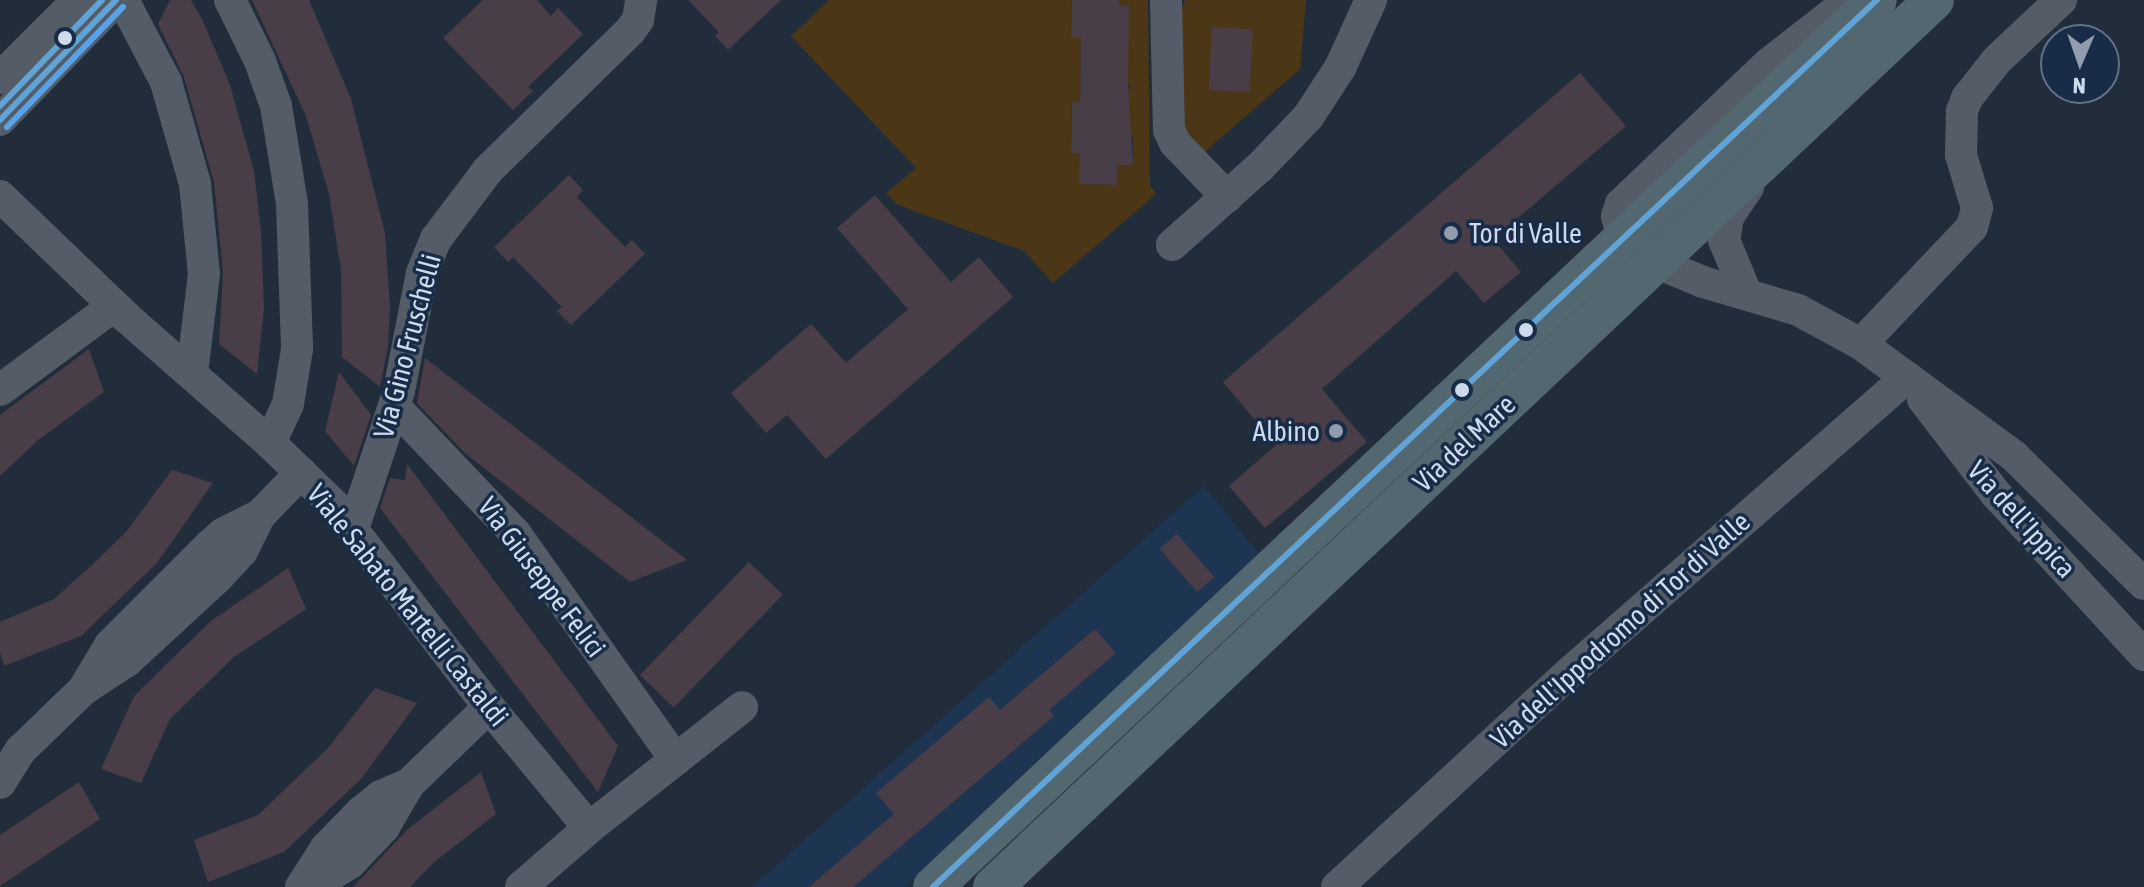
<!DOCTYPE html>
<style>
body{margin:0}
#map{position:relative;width:2144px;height:887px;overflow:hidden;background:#222d3c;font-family:"Asap Condensed",sans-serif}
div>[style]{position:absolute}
.built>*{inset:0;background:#1e3552}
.green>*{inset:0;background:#4b3715}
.building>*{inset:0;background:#493d47;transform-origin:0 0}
.minor>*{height:32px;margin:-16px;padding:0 16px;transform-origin:16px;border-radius:16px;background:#545d67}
.major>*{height:40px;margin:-20px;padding:0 20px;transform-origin:20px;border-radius:20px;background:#536770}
.bus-1>*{height:6px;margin:-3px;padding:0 3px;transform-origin:3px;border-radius:3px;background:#60a4d7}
.bus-2>*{height:6px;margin:-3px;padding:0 3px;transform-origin:3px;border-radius:3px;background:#57a3e9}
.bus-3>*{height:6px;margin:-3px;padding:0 3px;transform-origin:3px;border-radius:3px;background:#60a4d7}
.dots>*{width:22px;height:22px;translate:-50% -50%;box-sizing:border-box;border:4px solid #182c47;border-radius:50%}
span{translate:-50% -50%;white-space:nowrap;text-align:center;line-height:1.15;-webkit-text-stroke:7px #182c47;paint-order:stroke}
.poi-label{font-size:28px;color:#cddaec}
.left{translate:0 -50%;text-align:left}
.right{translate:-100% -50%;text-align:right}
.street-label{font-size:28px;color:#cddaec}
.north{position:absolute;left:2040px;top:24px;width:80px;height:80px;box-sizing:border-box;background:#182c47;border:2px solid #607289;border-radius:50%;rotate:182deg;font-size:22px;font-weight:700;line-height:32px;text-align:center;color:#cddaec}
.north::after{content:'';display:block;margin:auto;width:28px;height:36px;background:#919dae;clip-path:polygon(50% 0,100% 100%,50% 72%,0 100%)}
</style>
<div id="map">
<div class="built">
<div style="clip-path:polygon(1204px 486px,1261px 557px,905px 887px,752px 887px)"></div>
</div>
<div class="green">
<div style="clip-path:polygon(829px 0,1072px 0,1071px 38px,1081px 38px,1080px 102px,1072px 102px,1071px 153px,1080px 153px,1080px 184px,1116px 185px,1117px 165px,1133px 165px,1133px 137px,1127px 136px,1129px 83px,1118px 82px,1128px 6px,1119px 6px,1119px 0,1148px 0,1150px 185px,1156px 194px,1053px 283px,1024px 251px,898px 205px,886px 193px,916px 168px,791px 36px)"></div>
<div style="clip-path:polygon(1185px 0,1306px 0,1300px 69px,1200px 156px,1183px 140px,1178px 20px)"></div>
</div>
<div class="building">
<div style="clip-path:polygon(170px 0,191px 0,202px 19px,230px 85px,254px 171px,261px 231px,264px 309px,257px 374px,219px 344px,223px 272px,214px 182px,184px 77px,158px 24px)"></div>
<div style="clip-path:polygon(252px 0,309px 0,351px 99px,385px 233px,390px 308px,388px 346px,380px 387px,342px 357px,341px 270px,329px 194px,306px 116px)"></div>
<div style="clip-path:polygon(483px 0,537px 0,551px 16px,558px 8px,583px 34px,528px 87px,533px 91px,513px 110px,443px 38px)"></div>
<div style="clip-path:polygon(688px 0,781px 0,728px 50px,715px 36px,719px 32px)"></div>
<div style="clip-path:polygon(1072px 0,1119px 0,1119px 6px,1129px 6px,1128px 82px,1133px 165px,1117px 165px,1117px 185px,1079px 184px,1080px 153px,1071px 153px,1072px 102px,1080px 102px,1081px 38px,1071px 38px)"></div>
<div style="left:1212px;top:27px;width:41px;height:63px;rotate:3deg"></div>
<div style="clip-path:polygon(1580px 73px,1626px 126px,1493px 239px,1521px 272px,1503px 287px,1484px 303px,1456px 271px,1322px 389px,1367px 442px,1265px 528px,1229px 486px,1276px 445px,1223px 382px)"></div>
<div style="clip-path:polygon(569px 175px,583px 190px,577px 197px,625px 247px,632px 240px,645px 254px,571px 325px,557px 311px,562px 307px,513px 257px,508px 262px,494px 247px)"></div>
<div style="clip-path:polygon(875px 195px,951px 282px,979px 257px,1013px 297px,826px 459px,787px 415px,766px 433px,731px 393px,811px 324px,846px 363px,908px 309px,837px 228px)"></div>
<div style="clip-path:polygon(89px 349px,104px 392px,38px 440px,0 476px,0 415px)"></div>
<div style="clip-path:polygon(425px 358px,687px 560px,630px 582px,466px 454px,417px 403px)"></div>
<div style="clip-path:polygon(339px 372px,371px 415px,354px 466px,325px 431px)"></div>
<div style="clip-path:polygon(407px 464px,618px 746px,598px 792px,380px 508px,390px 478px,405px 480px)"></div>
<div style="clip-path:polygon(172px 470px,213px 483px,157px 563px,81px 636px,4px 666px,0 652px,0 622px,54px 599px,92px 565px,126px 532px)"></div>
<div style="left:1177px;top:534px;width:57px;height:23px;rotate:49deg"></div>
<div style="left:749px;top:562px;width:47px;height:157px;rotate:44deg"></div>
<div style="clip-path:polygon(288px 568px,306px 609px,234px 657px,170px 719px,141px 783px,101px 769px,134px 696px,211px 621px)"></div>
<div style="clip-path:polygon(1095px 629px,1116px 653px,1049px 710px,1054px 716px,853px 887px,809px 887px,894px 814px,876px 793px,989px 697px,1000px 710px)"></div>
<div style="clip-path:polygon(375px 688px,417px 703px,361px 779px,284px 852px,208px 882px,194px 840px,258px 815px,328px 748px)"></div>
<div style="clip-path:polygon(481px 772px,496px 814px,433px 863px,410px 887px,353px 887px,407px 830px)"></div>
<div style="clip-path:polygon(79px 782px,100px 819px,0 886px,0 835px)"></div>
</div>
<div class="minor">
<div style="left:123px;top:0;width:93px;rotate:62.3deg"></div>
<div style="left:166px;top:82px;width:106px;rotate:74.1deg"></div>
<div style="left:195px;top:184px;width:90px;rotate:84.3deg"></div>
<div style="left:204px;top:274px;width:100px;rotate:96.9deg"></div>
<div style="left:230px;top:0;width:68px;rotate:63.8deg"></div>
<div style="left:260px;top:61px;width:48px;rotate:70.4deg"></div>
<div style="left:276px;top:106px;width:99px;rotate:80.7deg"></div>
<div style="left:292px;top:204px;width:145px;rotate:88deg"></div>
<div style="left:297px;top:349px;width:56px;rotate:99.3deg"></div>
<div style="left:288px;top:404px;width:43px;rotate:114.8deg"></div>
<div style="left:1166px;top:0;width:130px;rotate:88.7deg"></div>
<div style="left:1169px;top:130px;width:14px;rotate:65deg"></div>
<div style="left:1175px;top:143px;width:75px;rotate:46.1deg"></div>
<div style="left:1850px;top:0;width:104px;rotate:142deg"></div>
<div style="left:1768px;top:64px;width:203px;rotate:136.4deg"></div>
<div style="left:1621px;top:204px;width:13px;rotate:108deg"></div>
<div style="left:1617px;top:216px;width:12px;rotate:76deg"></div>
<div style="left:1620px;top:228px;width:51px;rotate:43.4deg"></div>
<div style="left:1657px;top:263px;width:50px;rotate:22.4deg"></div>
<div style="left:1703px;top:282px;width:99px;rotate:16.4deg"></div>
<div style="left:1798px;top:310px;width:72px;rotate:28.4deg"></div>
<div style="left:1861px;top:344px;width:190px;rotate:36.2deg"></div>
<div style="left:2014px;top:456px;width:182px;rotate:44.6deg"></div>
<div style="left:0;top:78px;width:110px;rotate:-45deg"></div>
<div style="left:0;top:120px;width:167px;rotate:-46deg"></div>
<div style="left:0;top:196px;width:175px;rotate:43.8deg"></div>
<div style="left:126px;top:317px;width:191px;rotate:41.2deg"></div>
<div style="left:270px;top:443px;width:88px;rotate:44.1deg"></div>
<div style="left:333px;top:504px;width:256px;rotate:52.5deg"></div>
<div style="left:489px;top:707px;width:157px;rotate:50.4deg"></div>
<div style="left:589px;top:828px;width:195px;rotate:-38.3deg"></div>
<div style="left:1172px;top:245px;width:118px;rotate:-41.6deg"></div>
<div style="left:1260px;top:167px;width:69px;rotate:-46.2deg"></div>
<div style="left:1308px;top:117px;width:59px;rotate:-56.9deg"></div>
<div style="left:1340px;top:68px;width:75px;rotate:-65.5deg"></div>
<div style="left:1746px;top:293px;width:57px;rotate:-112.5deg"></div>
<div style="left:1724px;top:240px;width:23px;rotate:-80deg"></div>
<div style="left:1728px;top:217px;width:36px;rotate:-56deg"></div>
<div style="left:1861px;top:344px;width:161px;rotate:-46.5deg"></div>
<div style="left:1972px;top:227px;width:20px;rotate:-75deg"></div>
<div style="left:1977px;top:208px;width:55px;rotate:-106.8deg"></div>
<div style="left:1961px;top:155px;width:44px;rotate:-88.7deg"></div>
<div style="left:1962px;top:111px;width:14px;rotate:-69deg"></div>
<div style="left:1967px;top:98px;width:48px;rotate:-51.7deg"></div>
<div style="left:1997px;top:60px;width:88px;rotate:-43.2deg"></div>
<div style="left:0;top:390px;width:142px;rotate:-36.4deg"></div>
<div style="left:1923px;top:399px;width:120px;rotate:52.5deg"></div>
<div style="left:1996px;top:494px;width:219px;rotate:47.4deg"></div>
<div style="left:394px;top:406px;width:175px;rotate:46.4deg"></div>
<div style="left:515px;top:533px;width:278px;rotate:54.7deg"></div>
<div style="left:353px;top:529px;width:145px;rotate:-71.6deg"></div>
<div style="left:399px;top:391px;width:120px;rotate:-79deg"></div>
<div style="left:422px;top:273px;width:37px;rotate:-68deg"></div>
<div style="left:436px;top:239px;width:86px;rotate:-53deg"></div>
<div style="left:488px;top:170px;width:199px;rotate:-44.4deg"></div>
<div style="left:630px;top:31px;width:14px;rotate:-54deg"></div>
<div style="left:638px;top:20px;width:20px;rotate:-81deg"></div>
<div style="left:85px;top:687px;width:49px;rotate:-59.2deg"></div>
<div style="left:110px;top:645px;width:141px;rotate:-45deg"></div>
<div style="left:210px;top:545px;width:18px;rotate:-41deg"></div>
<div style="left:224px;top:533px;width:40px;rotate:-26.6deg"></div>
<div style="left:0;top:783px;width:39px;rotate:-58deg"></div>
<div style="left:21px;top:750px;width:88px;rotate:-44.1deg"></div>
<div style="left:84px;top:689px;width:51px;rotate:-33.1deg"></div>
<div style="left:127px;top:661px;width:122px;rotate:-42.7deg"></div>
<div style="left:217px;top:578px;width:37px;rotate:-47deg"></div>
<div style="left:242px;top:551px;width:40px;rotate:-63.4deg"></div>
<div style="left:260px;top:515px;width:59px;rotate:-45.7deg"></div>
<div style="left:301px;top:887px;width:46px;rotate:-57.3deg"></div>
<div style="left:326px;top:848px;width:50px;rotate:-45.8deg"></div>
<div style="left:361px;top:812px;width:26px;rotate:-39deg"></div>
<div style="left:381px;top:796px;width:30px;rotate:-23deg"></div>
<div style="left:311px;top:887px;width:46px;rotate:-31.6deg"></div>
<div style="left:350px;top:863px;width:50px;rotate:-46.6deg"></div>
<div style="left:384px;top:827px;width:50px;rotate:-59.8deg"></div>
<div style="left:409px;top:784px;width:111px;rotate:-43.9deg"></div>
<div style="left:521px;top:887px;width:90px;rotate:-40.9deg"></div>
<div style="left:1337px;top:887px;width:316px;rotate:-42.7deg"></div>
<div style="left:1569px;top:673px;width:449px;rotate:-41.2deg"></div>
</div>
<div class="major">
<div style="left:933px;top:887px;width:1295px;rotate:-43.22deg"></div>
<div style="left:993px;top:887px;width:1293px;rotate:-43.31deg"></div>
</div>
<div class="bus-1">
<div style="left:0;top:120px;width:167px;rotate:-46deg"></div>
<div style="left:933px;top:887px;width:1295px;rotate:-43.22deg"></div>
</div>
<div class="bus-2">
<div style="left:7px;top:127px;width:167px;rotate:-46deg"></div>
</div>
<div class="bus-3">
<div style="left:0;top:106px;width:147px;rotate:-46.1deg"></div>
</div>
<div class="dots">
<div style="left:65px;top:38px;background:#cddaec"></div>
<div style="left:1451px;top:233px;background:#919dae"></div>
<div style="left:1526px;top:330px;background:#cddaec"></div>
<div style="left:1462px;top:390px;background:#cddaec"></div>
<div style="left:1336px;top:431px;background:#919dae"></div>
</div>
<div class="poi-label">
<span class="left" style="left:1469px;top:233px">Tor di Valle</span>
<span class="right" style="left:1320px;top:431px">Albino</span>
</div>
<div class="street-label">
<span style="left:407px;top:346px;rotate:-75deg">Via Gino Fruschelli</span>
<span style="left:1464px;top:443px;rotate:-43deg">Via del Mare</span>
<span style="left:2022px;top:519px;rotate:48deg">Via dell'Ippica</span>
<span style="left:542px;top:577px;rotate:53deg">Via Giuseppe Felici</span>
<span style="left:408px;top:605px;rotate:51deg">Viale Sabato Martelli Castaldi</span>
<span style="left:1620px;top:630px;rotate:-42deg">Via dell'Ippodromo di Tor di Valle</span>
</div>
<div class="north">N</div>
</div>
